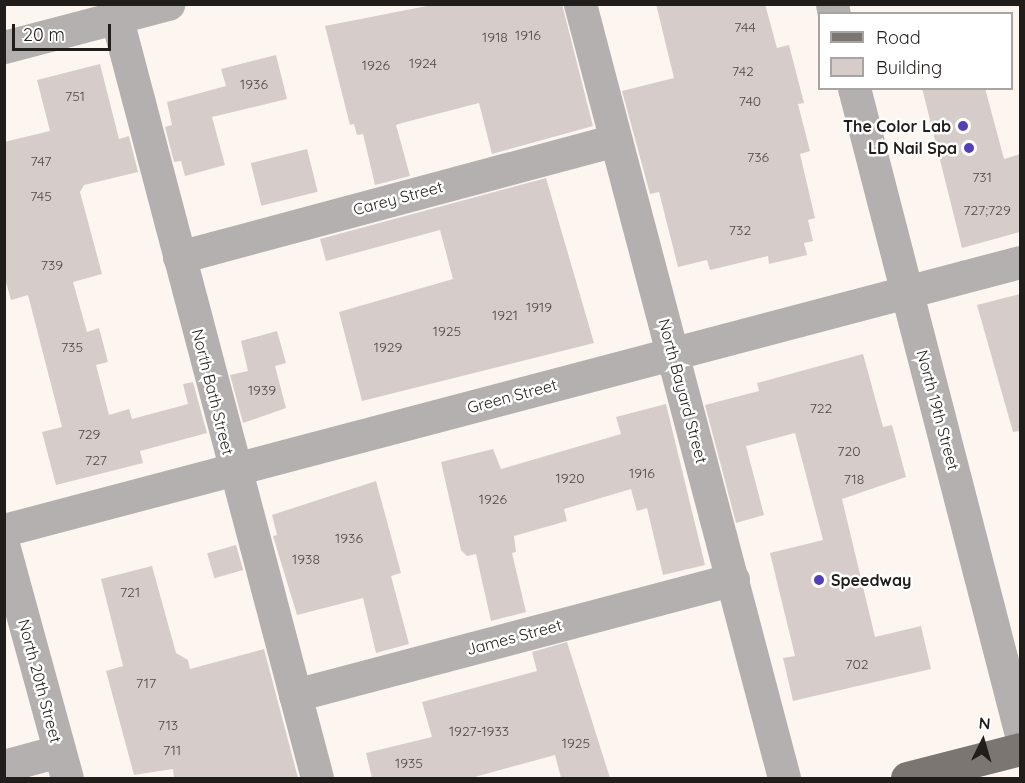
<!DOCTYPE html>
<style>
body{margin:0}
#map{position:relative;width:1025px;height:783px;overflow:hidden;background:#fdf5f0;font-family:Quicksand,sans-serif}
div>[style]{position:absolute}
.building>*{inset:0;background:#d6cdcb;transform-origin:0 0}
.minor>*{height:33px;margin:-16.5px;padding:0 16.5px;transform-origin:16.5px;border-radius:16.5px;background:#b4b0af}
.major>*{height:33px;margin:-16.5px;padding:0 16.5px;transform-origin:16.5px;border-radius:16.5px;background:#7c7673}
.dots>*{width:16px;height:16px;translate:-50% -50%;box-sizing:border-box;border:3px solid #fff;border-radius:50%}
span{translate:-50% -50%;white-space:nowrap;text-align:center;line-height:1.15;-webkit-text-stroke:5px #fff;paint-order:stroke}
.number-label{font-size:14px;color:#4e4947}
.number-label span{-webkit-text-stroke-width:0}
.poi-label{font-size:16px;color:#201d1b;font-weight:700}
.right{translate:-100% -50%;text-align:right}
.left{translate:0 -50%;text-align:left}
.street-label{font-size:16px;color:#201d1b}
.frame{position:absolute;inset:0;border:6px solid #201d1b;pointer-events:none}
.legend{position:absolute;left:818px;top:12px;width:195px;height:78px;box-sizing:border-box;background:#fff;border:2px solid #a6a5a4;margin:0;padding:8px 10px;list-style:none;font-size:18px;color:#201d1b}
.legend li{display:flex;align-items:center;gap:12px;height:30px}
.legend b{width:30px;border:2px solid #a6a5a4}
.north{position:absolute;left:953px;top:711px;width:60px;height:60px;-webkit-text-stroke:4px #fff;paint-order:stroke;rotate:5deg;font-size:16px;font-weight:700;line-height:24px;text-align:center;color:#201d1b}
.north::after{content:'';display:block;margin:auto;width:21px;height:27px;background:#201d1b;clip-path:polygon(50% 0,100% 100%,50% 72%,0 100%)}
.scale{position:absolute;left:12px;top:24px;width:99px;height:27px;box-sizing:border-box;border:3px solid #201d1b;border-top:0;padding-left:8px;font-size:18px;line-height:21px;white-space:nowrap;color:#201d1b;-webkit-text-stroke:4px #fff;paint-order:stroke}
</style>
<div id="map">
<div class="building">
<div style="clip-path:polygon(437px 4px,562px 4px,593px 126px,492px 154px,479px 103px,402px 123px,396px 125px,410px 176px,375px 185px,363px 134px,357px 135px,354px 124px,350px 125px,325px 26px)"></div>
<div style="clip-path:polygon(656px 4px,765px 4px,777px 48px,789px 45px,804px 103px,798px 104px,810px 151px,800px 154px,815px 218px,808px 220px,813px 241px,804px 243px,807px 255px,769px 264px,768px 256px,710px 270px,707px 260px,678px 267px,659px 192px,650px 194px,622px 91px,674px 78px)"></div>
<div style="clip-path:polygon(276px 55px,287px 99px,212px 117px,225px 165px,185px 176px,181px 161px,174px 162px,165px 127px,172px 125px,167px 102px,226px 86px,221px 69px)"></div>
<div style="clip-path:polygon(100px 64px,119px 139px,129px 136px,138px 172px,84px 185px,80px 192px,102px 274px,73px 282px,87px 332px,99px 328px,108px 362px,96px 365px,109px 415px,129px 409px,132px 419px,188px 404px,183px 384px,193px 382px,207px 433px,140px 451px,143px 463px,56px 485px,42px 432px,62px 427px,28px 295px,11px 300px,4px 275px,4px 142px,50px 131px,37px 80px)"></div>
<div style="clip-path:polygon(922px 88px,985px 88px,1004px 159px,1020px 154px,1020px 232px,962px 248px)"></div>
<div style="left:307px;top:149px;width:44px;height:58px;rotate:76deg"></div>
<div style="clip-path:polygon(546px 178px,594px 343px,362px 401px,339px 312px,453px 279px,440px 230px,326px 261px,320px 239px)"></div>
<div style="clip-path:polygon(1020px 294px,1020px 431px,1013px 432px,977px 305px)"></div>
<div style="clip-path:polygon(277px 331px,286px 363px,275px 366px,286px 408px,243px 423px,230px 375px,248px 371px,241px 341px)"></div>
<div style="clip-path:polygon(863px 354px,883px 427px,892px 425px,906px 477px,842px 499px,875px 637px,921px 626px,931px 669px,793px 701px,783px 658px,795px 656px,770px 553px,823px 540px,795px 433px,746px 446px,764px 515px,736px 523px,705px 405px,759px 391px,757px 383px)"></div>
<div style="clip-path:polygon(666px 404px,705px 565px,663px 575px,647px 508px,637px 511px,631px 489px,564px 509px,567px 521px,514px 536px,516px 552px,512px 553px,526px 612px,491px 621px,476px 554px,467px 556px,461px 550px,441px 462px,493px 449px,501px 469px,621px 434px,616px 417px)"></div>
<div style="clip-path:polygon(376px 481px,401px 573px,391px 576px,409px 644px,376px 653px,363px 598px,297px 615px,273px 536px,277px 535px,272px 515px)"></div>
<div style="left:236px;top:545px;width:26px;height:30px;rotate:74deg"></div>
<div style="clip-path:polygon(152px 566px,176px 653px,188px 660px,190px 669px,264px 649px,298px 778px,174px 778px,173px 769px,134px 775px,106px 671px,123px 666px,101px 579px)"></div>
<div style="clip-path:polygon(567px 642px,610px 778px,561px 778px,555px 755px,471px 778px,372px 778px,366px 753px,432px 737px,422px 702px,537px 671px,532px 652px)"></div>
</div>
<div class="minor">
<div style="left:113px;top:4px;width:800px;rotate:75.23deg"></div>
<div style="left:580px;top:4px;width:800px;rotate:75.23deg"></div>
<div style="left:832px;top:4px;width:10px;rotate:79deg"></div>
<div style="left:4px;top:47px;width:170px;rotate:-14.7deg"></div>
<div style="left:854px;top:88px;width:664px;rotate:75.52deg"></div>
<div style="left:179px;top:257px;width:452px;rotate:-15deg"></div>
<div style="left:4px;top:530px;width:1051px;rotate:-14.78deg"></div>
<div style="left:4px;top:548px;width:238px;rotate:74.7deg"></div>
<div style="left:295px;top:695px;width:453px;rotate:-14.8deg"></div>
<div style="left:4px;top:766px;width:57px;rotate:-15.3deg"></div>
</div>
<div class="major">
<div style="left:907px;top:778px;width:117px;rotate:-14.4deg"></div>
</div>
<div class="dots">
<div style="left:963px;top:126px;background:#553fb7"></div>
<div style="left:969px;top:148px;background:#553fb7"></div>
<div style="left:819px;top:580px;background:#553fb7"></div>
</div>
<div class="number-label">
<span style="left:745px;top:27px">744</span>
<span style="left:528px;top:35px">1916</span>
<span style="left:495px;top:37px">1918</span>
<span style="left:423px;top:63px">1924</span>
<span style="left:376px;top:65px">1926</span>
<span style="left:743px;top:71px">742</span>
<span style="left:254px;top:84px">1936</span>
<span style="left:75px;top:96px">751</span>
<span style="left:750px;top:101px">740</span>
<span style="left:758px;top:157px">736</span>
<span style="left:41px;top:161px">747</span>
<span style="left:982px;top:177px">731</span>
<span style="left:41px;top:196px">745</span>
<span style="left:987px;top:210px">727;729</span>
<span style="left:740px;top:230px">732</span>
<span style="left:52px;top:265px">739</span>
<span style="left:539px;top:307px">1919</span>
<span style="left:505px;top:315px">1921</span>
<span style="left:447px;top:331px">1925</span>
<span style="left:72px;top:347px">735</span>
<span style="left:388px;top:347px">1929</span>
<span style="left:262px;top:390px">1939</span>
<span style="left:821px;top:408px">722</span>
<span style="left:89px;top:434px">729</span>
<span style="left:849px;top:451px">720</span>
<span style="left:96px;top:460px">727</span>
<span style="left:642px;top:473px">1916</span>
<span style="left:570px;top:478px">1920</span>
<span style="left:854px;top:479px">718</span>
<span style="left:493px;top:499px">1926</span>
<span style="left:349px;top:538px">1936</span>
<span style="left:306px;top:559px">1938</span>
<span style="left:130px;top:592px">721</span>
<span style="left:857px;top:664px">702</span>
<span style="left:146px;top:683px">717</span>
<span style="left:168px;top:725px">713</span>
<span style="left:479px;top:731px">1927-1933</span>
<span style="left:576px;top:743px">1925</span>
<span style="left:172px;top:750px">711</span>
<span style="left:409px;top:763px">1935</span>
</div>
<div class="poi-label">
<span class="right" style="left:951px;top:126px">The Color Lab</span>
<span class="right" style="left:957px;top:148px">LD Nail Spa</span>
<span class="left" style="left:831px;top:580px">Speedway</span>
</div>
<div class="street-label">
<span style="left:398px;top:198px;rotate:-15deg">Carey Street</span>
<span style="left:683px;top:391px;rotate:75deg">North Bayard Street</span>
<span style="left:213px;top:392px;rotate:76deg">North Bath Street</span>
<span style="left:512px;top:396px;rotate:-15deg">Green Street</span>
<span style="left:938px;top:410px;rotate:75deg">North 19th Street</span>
<span style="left:514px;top:637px;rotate:-15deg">James Street</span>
<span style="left:40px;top:681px;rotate:75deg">North 20th Street</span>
</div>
<div class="frame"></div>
<ul class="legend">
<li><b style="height:8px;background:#7c7673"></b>Road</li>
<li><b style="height:16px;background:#d6cdcb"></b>Building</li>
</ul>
<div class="north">N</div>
<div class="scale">20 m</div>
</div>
